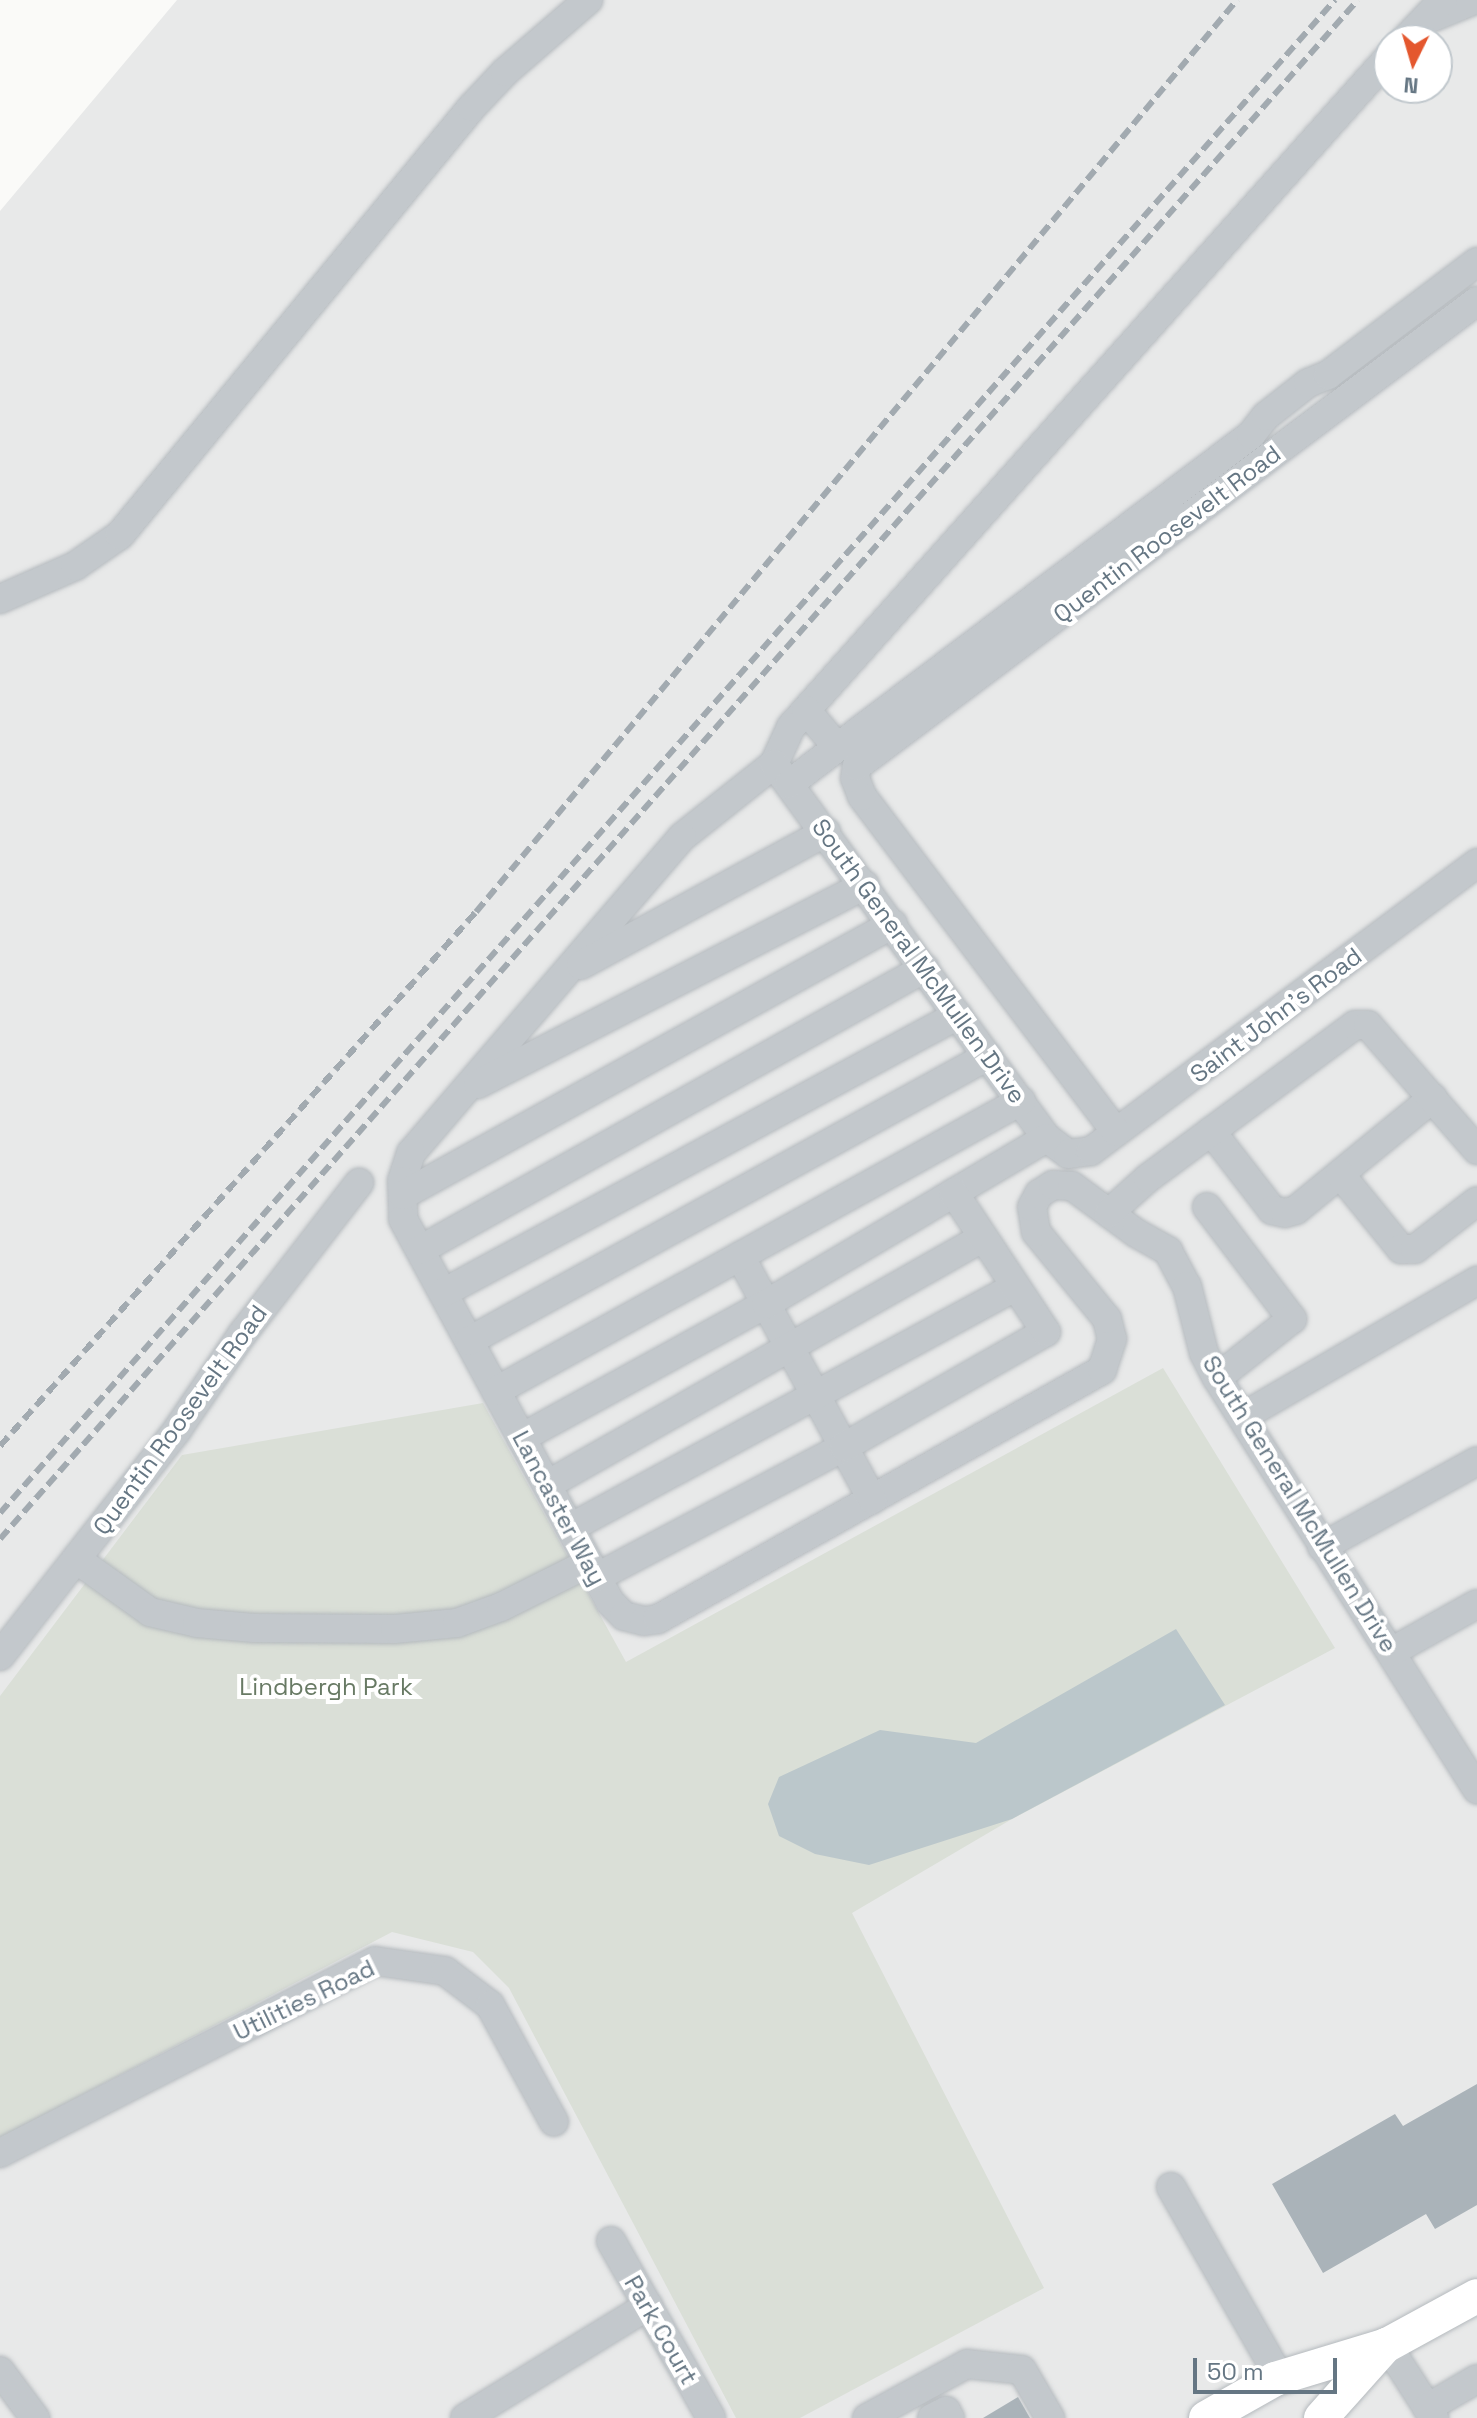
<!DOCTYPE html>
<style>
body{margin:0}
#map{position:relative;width:1477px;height:2418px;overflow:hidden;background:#fafaf8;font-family:"Space Grotesk",sans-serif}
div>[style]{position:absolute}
.built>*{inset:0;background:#e8e9e9}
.green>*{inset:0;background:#dadfd7}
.water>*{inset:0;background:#bbc7cb}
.building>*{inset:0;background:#aab3b9}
.roads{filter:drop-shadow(0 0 2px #b5babe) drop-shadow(0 0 2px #b5babe)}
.minor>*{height:28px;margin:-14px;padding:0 14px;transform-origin:14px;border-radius:14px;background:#c3c8cc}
.major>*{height:34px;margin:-17px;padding:0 17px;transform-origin:17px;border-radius:17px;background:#fff}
.rail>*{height:6px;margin-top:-3px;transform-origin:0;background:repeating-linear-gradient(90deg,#a2aab0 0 12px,transparent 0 18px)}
span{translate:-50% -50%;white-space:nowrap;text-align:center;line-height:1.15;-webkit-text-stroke:8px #fff;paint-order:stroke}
.street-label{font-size:24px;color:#657683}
.park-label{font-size:24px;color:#687a64}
.north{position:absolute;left:1373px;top:24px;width:80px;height:80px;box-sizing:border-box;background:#fff;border:2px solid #c1c8cd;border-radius:50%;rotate:185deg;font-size:22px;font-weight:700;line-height:32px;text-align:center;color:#657683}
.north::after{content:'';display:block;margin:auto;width:28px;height:36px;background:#e4572e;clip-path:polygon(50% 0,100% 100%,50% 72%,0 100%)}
.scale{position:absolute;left:1193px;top:2358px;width:144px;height:36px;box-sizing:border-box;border:4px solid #657683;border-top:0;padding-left:10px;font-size:24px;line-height:28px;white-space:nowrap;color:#657683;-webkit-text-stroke:6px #fff;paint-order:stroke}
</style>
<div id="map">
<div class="built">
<div style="clip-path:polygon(evenodd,177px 0,1477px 0,1477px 2418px,0 2418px,0 211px,177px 0,1389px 40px,1437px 40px,1437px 88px,1389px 88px,1389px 40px)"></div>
</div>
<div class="green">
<div style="clip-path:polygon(1163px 1368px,1335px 1648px,1012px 1819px,852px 1913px,1044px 2288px,800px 2418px,736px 2418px,509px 1988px,473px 1952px,392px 1932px,0 2138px,0 1696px,182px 1455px,483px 1403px,626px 1662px)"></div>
</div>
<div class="water">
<div style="clip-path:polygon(1176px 1629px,1225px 1705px,1012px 1819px,869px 1865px,815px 1854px,779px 1836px,768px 1804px,779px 1777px,880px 1730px,976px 1743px)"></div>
</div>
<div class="building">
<div style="clip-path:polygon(1477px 2084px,1477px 2205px,1435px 2229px,1426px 2214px,1323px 2273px,1272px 2184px,1395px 2114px,1403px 2126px)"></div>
<div style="clip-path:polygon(1018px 2397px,1030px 2418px,983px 2418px)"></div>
</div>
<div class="roads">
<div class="minor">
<div style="left:1428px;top:19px;width:50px;rotate:-22.4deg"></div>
<div style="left:1405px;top:40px;width:55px;rotate:-46.5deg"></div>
<div style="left:1389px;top:57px;width:898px;rotate:131.75deg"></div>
<div style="left:791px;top:727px;width:41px;rotate:114.7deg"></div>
<div style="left:774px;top:764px;width:117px;rotate:141.6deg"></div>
<div style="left:682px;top:837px;width:416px;rotate:130.6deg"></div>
<div style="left:411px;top:1153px;width:29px;rotate:108deg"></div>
<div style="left:402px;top:1181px;width:38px;rotate:88deg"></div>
<div style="left:403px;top:1219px;width:435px;rotate:61.6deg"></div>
<div style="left:610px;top:1602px;width:20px;rotate:45deg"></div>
<div style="left:624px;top:1616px;width:21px;rotate:14deg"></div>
<div style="left:644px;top:1621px;width:14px;rotate:-8deg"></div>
<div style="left:658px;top:1619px;width:509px;rotate:-29.28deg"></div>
<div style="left:1102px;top:1370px;width:33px;rotate:-72deg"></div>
<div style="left:1112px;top:1339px;width:21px;rotate:-104deg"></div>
<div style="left:1107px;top:1319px;width:112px;rotate:-129.2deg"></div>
<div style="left:1036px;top:1232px;width:25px;rotate:-99deg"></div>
<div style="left:1032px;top:1207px;width:15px;rotate:-62deg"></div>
<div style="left:1039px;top:1194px;width:17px;rotate:-33deg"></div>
<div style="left:1053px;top:1185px;width:19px;rotate:3deg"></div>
<div style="left:1072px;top:1186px;width:79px;rotate:36.3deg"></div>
<div style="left:1136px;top:1233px;width:37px;rotate:29deg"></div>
<div style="left:1168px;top:1251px;width:40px;rotate:62deg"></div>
<div style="left:1187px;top:1286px;width:69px;rotate:75.8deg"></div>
<div style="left:1204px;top:1353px;width:28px;rotate:63deg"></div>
<div style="left:1217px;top:1378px;width:487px;rotate:57.7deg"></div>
<div style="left:0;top:599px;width:82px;rotate:-23.7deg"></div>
<div style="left:75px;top:566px;width:55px;rotate:-34.6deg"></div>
<div style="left:120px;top:535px;width:554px;rotate:-50.57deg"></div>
<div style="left:472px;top:107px;width:48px;rotate:-46.7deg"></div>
<div style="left:505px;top:72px;width:110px;rotate:-40.9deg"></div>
<div style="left:806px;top:710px;width:48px;rotate:50deg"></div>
<div style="left:774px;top:764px;width:463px;rotate:53.9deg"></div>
<div style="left:1047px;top:1138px;width:26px;rotate:37deg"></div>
<div style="left:1068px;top:1154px;width:23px;rotate:-7deg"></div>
<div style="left:1091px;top:1151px;width:482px;rotate:-36.7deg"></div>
<div style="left:789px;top:784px;width:579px;rotate:-37.07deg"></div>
<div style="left:1251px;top:435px;width:24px;rotate:-52deg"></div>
<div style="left:1266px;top:416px;width:53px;rotate:-38.2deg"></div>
<div style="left:1308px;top:383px;width:22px;rotate:-22deg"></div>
<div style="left:1328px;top:375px;width:187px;rotate:-37.2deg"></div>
<div style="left:581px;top:965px;width:279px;rotate:-28.5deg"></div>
<div style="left:478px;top:1084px;width:435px;rotate:-27.2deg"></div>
<div style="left:1211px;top:1131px;width:100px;rotate:52.3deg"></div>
<div style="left:1272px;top:1210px;width:13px;rotate:13deg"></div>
<div style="left:1285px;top:1213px;width:11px;rotate:-15deg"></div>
<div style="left:1296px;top:1210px;width:177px;rotate:-39.3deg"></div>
<div style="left:1116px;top:1132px;width:421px;rotate:-127.1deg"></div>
<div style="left:862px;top:796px;width:19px;rotate:-111deg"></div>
<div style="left:855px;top:778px;width:12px;rotate:-81deg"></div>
<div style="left:857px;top:766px;width:775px;rotate:-36.87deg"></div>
<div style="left:1340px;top:1174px;width:97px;rotate:50.9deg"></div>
<div style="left:1401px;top:1249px;width:14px"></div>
<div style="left:1415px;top:1249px;width:78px;rotate:-37.7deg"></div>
<div style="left:403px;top:1195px;width:560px;rotate:-28.95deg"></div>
<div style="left:1207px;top:1207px;width:141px;rotate:52.8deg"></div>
<div style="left:1292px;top:1319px;width:95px;rotate:141.8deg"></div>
<div style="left:1109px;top:1213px;width:52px;rotate:-41.9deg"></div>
<div style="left:1148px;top:1178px;width:257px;rotate:-36.5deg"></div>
<div style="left:1355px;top:1025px;width:13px"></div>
<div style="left:1368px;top:1025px;width:166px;rotate:48.9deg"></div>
<div style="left:420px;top:1250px;width:578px;rotate:-29.18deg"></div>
<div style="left:740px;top:1256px;width:277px;rotate:61.5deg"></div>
<div style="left:443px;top:1293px;width:585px;rotate:-28.36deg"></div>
<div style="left:469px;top:1341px;width:592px;rotate:-28.77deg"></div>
<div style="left:496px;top:1391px;width:600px;rotate:-28.92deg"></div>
<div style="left:1242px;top:1417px;width:272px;rotate:-30.1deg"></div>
<div style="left:521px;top:1438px;width:279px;rotate:-28.7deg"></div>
<div style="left:766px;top:1304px;width:326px;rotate:-30.6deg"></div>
<div style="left:547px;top:1485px;width:500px;rotate:-29.59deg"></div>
<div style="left:570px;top:1528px;width:506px;rotate:-28.44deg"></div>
<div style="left:1322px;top:1547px;width:177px;rotate:-29deg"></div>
<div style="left:76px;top:1559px;width:91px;rotate:35.6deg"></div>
<div style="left:150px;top:1612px;width:48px;rotate:13.2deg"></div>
<div style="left:197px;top:1623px;width:57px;rotate:5deg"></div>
<div style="left:254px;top:1628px;width:141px;rotate:0.4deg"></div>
<div style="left:395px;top:1629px;width:62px;rotate:-5.5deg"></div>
<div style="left:457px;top:1623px;width:47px;rotate:-20deg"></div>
<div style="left:501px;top:1607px;width:98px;rotate:-26.6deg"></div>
<div style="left:597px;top:1577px;width:279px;rotate:-27.8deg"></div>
<div style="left:844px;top:1447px;width:232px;rotate:-29.7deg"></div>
<div style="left:1046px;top:1332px;width:167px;rotate:-123.5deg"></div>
<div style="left:1391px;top:1652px;width:98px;rotate:-29.2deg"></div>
<div style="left:0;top:1656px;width:287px;rotate:-51.9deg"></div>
<div style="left:177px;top:1430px;width:117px;rotate:-55.8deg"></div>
<div style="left:243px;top:1333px;width:190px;rotate:-52.3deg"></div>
<div style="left:0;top:2153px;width:421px;rotate:-27.1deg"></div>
<div style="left:375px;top:1961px;width:71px;rotate:8.1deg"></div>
<div style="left:445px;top:1971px;width:56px;rotate:37.1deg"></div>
<div style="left:490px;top:2005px;width:133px;rotate:61.3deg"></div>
<div style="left:1171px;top:2187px;width:220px;rotate:60.3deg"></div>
<div style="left:611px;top:2241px;width:203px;rotate:60.5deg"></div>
<div style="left:1387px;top:2345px;width:87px;rotate:57.2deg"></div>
<div style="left:0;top:2371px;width:59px;rotate:53.3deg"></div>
<div style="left:1427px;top:2408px;width:58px;rotate:-30.1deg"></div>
<div style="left:465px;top:2418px;width:215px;rotate:-31.5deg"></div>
<div style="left:867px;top:2418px;width:114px;rotate:-28.4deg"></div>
<div style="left:967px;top:2364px;width:55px;rotate:6.2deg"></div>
<div style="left:1022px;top:2370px;width:56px;rotate:59.7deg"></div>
<div style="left:932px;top:2418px;width:16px;rotate:-27deg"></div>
<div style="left:946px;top:2411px;width:8px;rotate:60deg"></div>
</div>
<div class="major">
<div style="left:1206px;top:2418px;width:79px;rotate:-29.5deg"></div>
<div style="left:1275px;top:2379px;width:117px;rotate:-16.9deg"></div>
<div style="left:1387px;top:2345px;width:102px;rotate:-28.6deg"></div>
<div style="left:1321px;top:2418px;width:98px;rotate:-48.3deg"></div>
</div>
</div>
<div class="rail">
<div style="left:0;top:1446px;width:715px;rotate:-48.29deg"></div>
<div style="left:476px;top:912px;width:1188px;rotate:-50.16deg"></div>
<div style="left:0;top:1513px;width:2018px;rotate:-48.58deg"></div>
<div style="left:0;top:1539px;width:2052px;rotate:-48.58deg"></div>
</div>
<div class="street-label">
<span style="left:1167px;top:534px;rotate:-37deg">Quentin Roosevelt Road</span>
<span style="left:919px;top:961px;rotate:54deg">South General McMullen Drive</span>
<span style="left:1276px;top:1015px;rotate:-37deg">Saint John's Road</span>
<span style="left:180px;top:1420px;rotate:-54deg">Quentin Roosevelt Road</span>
<span style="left:1300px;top:1504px;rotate:58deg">South General McMullen Drive</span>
<span style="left:559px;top:1508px;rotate:62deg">Lancaster Way</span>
<span style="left:304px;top:2000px;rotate:-26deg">Utilities Road</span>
<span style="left:661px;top:2330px;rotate:60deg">Park Court</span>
</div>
<div class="park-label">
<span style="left:326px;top:1687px">Lindbergh Park</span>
</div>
<div class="north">N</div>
<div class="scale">50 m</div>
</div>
